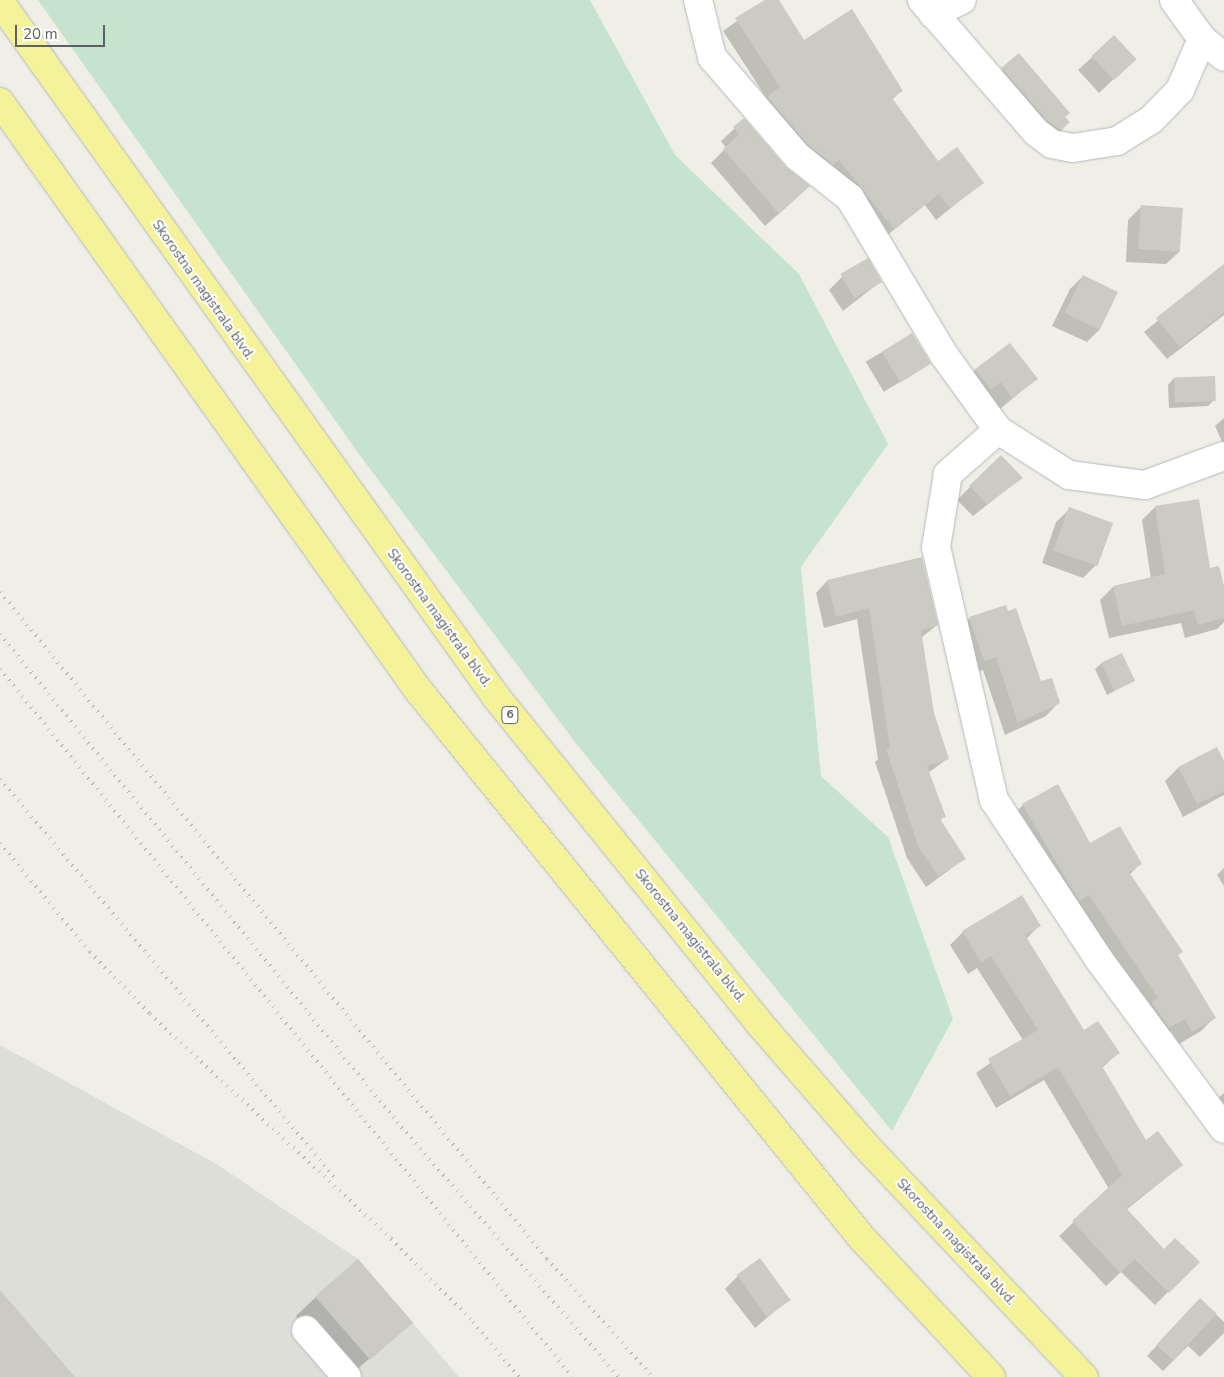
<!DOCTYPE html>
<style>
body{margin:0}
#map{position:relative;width:1224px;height:1377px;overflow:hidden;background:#efefe7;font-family:"Nunito Sans",sans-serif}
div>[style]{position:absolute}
.industrial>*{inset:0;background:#deded9}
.green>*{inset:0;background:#c6e4cd}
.shadow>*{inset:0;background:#0003;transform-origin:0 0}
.building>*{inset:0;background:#cbcac3;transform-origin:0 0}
.roads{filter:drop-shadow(0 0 1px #b7b7bc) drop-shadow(0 0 1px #b7b7bc)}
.minor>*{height:28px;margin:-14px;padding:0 14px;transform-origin:14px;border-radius:14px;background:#fff}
.highway>*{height:28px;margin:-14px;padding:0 14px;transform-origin:14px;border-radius:14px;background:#f4f399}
.rail>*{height:4px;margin-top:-2px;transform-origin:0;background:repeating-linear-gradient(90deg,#b7b7b8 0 1px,transparent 0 7px)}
span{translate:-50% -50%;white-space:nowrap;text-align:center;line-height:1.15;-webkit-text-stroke:4px #fff;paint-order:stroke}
.shield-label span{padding:1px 4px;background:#fff;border:1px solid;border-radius:4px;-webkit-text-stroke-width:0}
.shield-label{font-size:12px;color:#5e6066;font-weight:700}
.street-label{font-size:14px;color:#5e6066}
.scale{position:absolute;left:15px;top:25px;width:90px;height:22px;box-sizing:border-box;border:2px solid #5e6066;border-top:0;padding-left:6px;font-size:15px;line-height:18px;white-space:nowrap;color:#5e6066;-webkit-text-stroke:4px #fff;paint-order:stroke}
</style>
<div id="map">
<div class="industrial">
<div style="clip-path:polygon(0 1045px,218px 1165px,358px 1259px,459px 1377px,0 1377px)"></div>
</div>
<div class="green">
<div style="clip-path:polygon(38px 0,590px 0,675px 155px,799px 274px,888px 444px,801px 567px,821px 776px,888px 837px,953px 1019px,892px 1131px,578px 746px,361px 457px)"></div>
</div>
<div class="shadow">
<div style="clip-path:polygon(767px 0,778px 0,803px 42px,901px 91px,892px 100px,938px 163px,982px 183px,936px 220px,925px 205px,880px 241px,755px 111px,767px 99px,723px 31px)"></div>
<div style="clip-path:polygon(1114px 37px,1121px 72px,1099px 93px,1078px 70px)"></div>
<div style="left:1002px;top:69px;width:85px;height:18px;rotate:39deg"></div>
<div style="clip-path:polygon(744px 120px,795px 199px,765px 226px,711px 163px,726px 148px,721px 141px)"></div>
<div style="clip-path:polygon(1141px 207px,1180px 251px,1166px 264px,1126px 262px,1128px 220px)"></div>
<div style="clip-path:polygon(1224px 266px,1224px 315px,1167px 359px,1144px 332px)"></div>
<div style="clip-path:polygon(1083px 276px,1116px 292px,1100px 329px,1087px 342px,1052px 326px,1070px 289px)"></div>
<div style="clip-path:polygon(842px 277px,880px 282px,843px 311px,829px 290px)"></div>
<div style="left:912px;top:334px;width:35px;height:54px;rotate:59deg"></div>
<div style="clip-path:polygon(976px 369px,1036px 379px,999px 410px,963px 383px)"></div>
<div style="clip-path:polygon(1174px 378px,1214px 400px,1208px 406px,1169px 408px,1168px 385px)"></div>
<div style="clip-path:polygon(1224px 418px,1224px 446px,1215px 426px)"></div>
<div style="clip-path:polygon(1021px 478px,973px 516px,957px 500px,970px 487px)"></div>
<div style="clip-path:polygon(1155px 507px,1210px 573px,1217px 566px,1224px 591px,1224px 622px,1217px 629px,1185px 638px,1181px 623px,1109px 638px,1100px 600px,1113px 587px,1151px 579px,1142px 520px)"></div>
<div style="clip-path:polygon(1070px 509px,1096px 565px,1083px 578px,1042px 563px,1056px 522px)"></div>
<div style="clip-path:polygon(827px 581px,937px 625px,921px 638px,933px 713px,947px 759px,928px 773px,944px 816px,940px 821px,964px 859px,926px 887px,907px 858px,875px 762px,878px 759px,857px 619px,824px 628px,816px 593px)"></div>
<div style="clip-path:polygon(1005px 606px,1041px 683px,1059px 702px,1046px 716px,1005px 735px,983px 670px,971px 674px,956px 632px,969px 619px)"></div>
<div style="clip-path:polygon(1102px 663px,1133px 681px,1107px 695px,1095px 669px)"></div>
<div style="clip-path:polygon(1224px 764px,1224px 795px,1183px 817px,1165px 781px,1178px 768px)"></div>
<div style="clip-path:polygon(1023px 805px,1090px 845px,1140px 864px,1129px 875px,1181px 952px,1177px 956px,1214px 1018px,1201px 1031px,1179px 1044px,1171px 1031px,1155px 1041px,1010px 818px)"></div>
<div style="clip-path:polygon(1224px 868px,1224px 886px,1217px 875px)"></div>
<div style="clip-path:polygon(1039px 926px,1026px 939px,1084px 1032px,1118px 1053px,1102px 1068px,1145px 1142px,1182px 1165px,1126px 1210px,1163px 1251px,1198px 1262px,1155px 1305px,1121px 1272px,1106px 1286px,1059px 1236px,1109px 1189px,1044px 1080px,996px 1108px,976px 1073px,1023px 1040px,977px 968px,968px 974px,950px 945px,963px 932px)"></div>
<div style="clip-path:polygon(1224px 1093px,1224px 1135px,1207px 1108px)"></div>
<div style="clip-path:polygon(738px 1276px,789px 1299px,755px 1328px,725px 1289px)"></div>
<div style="clip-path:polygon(316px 1297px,411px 1323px,348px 1377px,296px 1316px)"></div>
<div style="clip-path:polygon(1200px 1299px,1224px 1322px,1224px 1333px,1200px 1357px,1188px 1346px,1163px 1371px,1147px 1356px)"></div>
</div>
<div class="building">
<div style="clip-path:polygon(765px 0,779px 0,804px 40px,852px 9px,903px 91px,892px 98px,938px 161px,957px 147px,984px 183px,950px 208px,939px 194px,894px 229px,839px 160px,833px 165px,809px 146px,767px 97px,780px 87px,735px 18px)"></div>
<div style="left:1114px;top:35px;width:33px;height:31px;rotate:47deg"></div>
<div style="clip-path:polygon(1019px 53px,1070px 113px,1065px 117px,1070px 122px,1061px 130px,1047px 121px,1001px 68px)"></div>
<div style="clip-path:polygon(744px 118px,786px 167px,810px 186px,779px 214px,723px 149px,739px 135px,733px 127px)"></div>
<div style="left:1141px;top:205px;width:42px;height:44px;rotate:4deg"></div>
<div style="left:868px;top:258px;width:28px;height:32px;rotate:60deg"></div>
<div style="clip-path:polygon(1224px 264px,1224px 312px,1180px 347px,1156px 318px)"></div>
<div style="left:1083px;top:275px;width:39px;height:42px;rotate:26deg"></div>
<div style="left:912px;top:333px;width:36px;height:36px;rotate:58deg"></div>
<div style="clip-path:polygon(1010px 343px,1038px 379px,1012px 398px,1001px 382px,991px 390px,975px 369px)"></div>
<div style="left:1215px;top:376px;width:25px;height:41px;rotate:88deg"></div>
<div style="clip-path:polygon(1001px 455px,1023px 478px,987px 504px,969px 486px)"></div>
<div style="clip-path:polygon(1199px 499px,1210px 568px,1219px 566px,1224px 586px,1224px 618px,1198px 625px,1194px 610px,1122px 626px,1113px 586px,1165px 574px,1155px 506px)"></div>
<div style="left:1069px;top:507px;width:47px;height:46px;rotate:20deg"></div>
<div style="clip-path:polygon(922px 557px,938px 625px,921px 630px,934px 713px,949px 759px,927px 766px,946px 817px,940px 819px,966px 859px,938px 876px,918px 846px,886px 749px,890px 748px,869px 608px,836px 617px,827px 580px)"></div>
<div style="clip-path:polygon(1006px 605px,1008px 611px,1016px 608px,1041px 681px,1052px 678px,1060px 703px,1018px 723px,996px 657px,984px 661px,969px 617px)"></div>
<div style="left:1122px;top:653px;width:31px;height:23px;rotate:65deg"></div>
<div style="clip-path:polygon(1217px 747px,1224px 761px,1224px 791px,1197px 804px,1178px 767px)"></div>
<div style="clip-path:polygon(1058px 784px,1090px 843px,1120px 826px,1142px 864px,1129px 872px,1183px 952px,1178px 955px,1216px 1018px,1192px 1032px,1185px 1019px,1169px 1028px,1152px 1002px,1158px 998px,1089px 895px,1079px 901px,1022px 804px)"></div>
<div style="clip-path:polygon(1022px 895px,1041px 926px,1025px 935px,1084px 1030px,1098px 1021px,1120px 1053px,1102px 1066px,1146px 1140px,1158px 1131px,1183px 1165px,1126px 1208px,1164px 1249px,1175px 1238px,1200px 1262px,1169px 1293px,1135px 1259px,1120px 1273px,1072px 1221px,1122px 1175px,1058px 1067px,1010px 1096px,988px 1059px,1038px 1030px,991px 956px,981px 962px,962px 931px)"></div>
<div style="left:760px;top:1258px;width:52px;height:29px;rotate:54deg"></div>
<div style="left:358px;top:1259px;width:84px;height:57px;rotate:49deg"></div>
<div style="clip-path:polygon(0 1290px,75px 1377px,0 1377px)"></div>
<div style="left:1200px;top:1298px;width:23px;height:64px;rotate:43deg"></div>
</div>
<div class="roads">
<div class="minor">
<div style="left:698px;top:0;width:59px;rotate:76.2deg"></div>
<div style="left:712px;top:57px;width:132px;rotate:49.3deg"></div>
<div style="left:798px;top:157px;width:66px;rotate:38.3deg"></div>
<div style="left:850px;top:198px;width:183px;rotate:59.1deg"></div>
<div style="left:944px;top:355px;width:92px;rotate:54.2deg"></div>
<div style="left:998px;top:430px;width:84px;rotate:32.4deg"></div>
<div style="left:1069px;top:475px;width:77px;rotate:7.5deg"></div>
<div style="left:1145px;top:485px;width:84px;rotate:-20.2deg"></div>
<div style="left:922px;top:0;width:174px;rotate:49.2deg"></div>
<div style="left:1036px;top:132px;width:20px;rotate:37deg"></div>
<div style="left:1052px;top:144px;width:21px;rotate:11deg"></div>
<div style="left:1073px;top:148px;width:45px;rotate:-9deg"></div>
<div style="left:1117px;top:141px;width:40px;rotate:-32deg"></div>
<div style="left:1151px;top:120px;width:42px;rotate:-46deg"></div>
<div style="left:1180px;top:90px;width:56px;rotate:-66.7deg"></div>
<div style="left:1174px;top:0;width:48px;rotate:54.3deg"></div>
<div style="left:1202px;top:39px;width:28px;rotate:39deg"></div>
<div style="left:933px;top:14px;width:32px;rotate:-26deg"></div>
<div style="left:998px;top:430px;width:67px;rotate:138.7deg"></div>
<div style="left:948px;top:474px;width:74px;rotate:99.3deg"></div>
<div style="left:936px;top:547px;width:260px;rotate:77.1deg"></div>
<div style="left:994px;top:800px;width:189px;rotate:56.6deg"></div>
<div style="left:1098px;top:958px;width:212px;rotate:53.6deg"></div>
<div style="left:306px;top:1330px;width:62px;rotate:48.9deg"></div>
</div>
<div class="highway">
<div style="left:0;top:2px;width:855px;rotate:54.47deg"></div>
<div style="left:497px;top:698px;width:417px;rotate:51.1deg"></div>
<div style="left:759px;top:1023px;width:162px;rotate:49deg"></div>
<div style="left:865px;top:1145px;width:319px;rotate:46.7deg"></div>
<div style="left:0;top:102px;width:721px;rotate:54.59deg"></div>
<div style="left:418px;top:690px;width:704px;rotate:51deg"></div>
<div style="left:861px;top:1237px;width:191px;rotate:47.1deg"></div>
</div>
</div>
<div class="rail">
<div style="left:0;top:592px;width:863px;rotate:50.65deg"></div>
<div style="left:547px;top:1259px;width:159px;rotate:48.1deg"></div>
<div style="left:0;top:634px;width:629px;rotate:50.87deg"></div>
<div style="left:397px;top:1122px;width:338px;rotate:49deg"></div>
<div style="left:0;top:669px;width:910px;rotate:51.06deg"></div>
<div style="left:0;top:779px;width:521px;rotate:49.98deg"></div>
<div style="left:0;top:843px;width:141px;rotate:50.5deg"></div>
<div style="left:90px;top:952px;width:86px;rotate:45.9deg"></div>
<div style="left:150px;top:1014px;width:330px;rotate:43deg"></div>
<div style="left:391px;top:1239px;width:117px;rotate:45.3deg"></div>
<div style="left:473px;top:1322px;width:72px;rotate:50.1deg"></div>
</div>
<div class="shield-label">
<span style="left:510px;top:715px">6</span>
</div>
<div class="street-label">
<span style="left:203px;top:290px;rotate:55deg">Skorostna magistrala blvd.</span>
<span style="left:439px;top:618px;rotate:54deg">Skorostna magistrala blvd.</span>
<span style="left:690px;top:936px;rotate:51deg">Skorostna magistrala blvd.</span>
<span style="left:956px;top:1242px;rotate:47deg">Skorostna magistrala blvd.</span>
</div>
<div class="scale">20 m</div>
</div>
